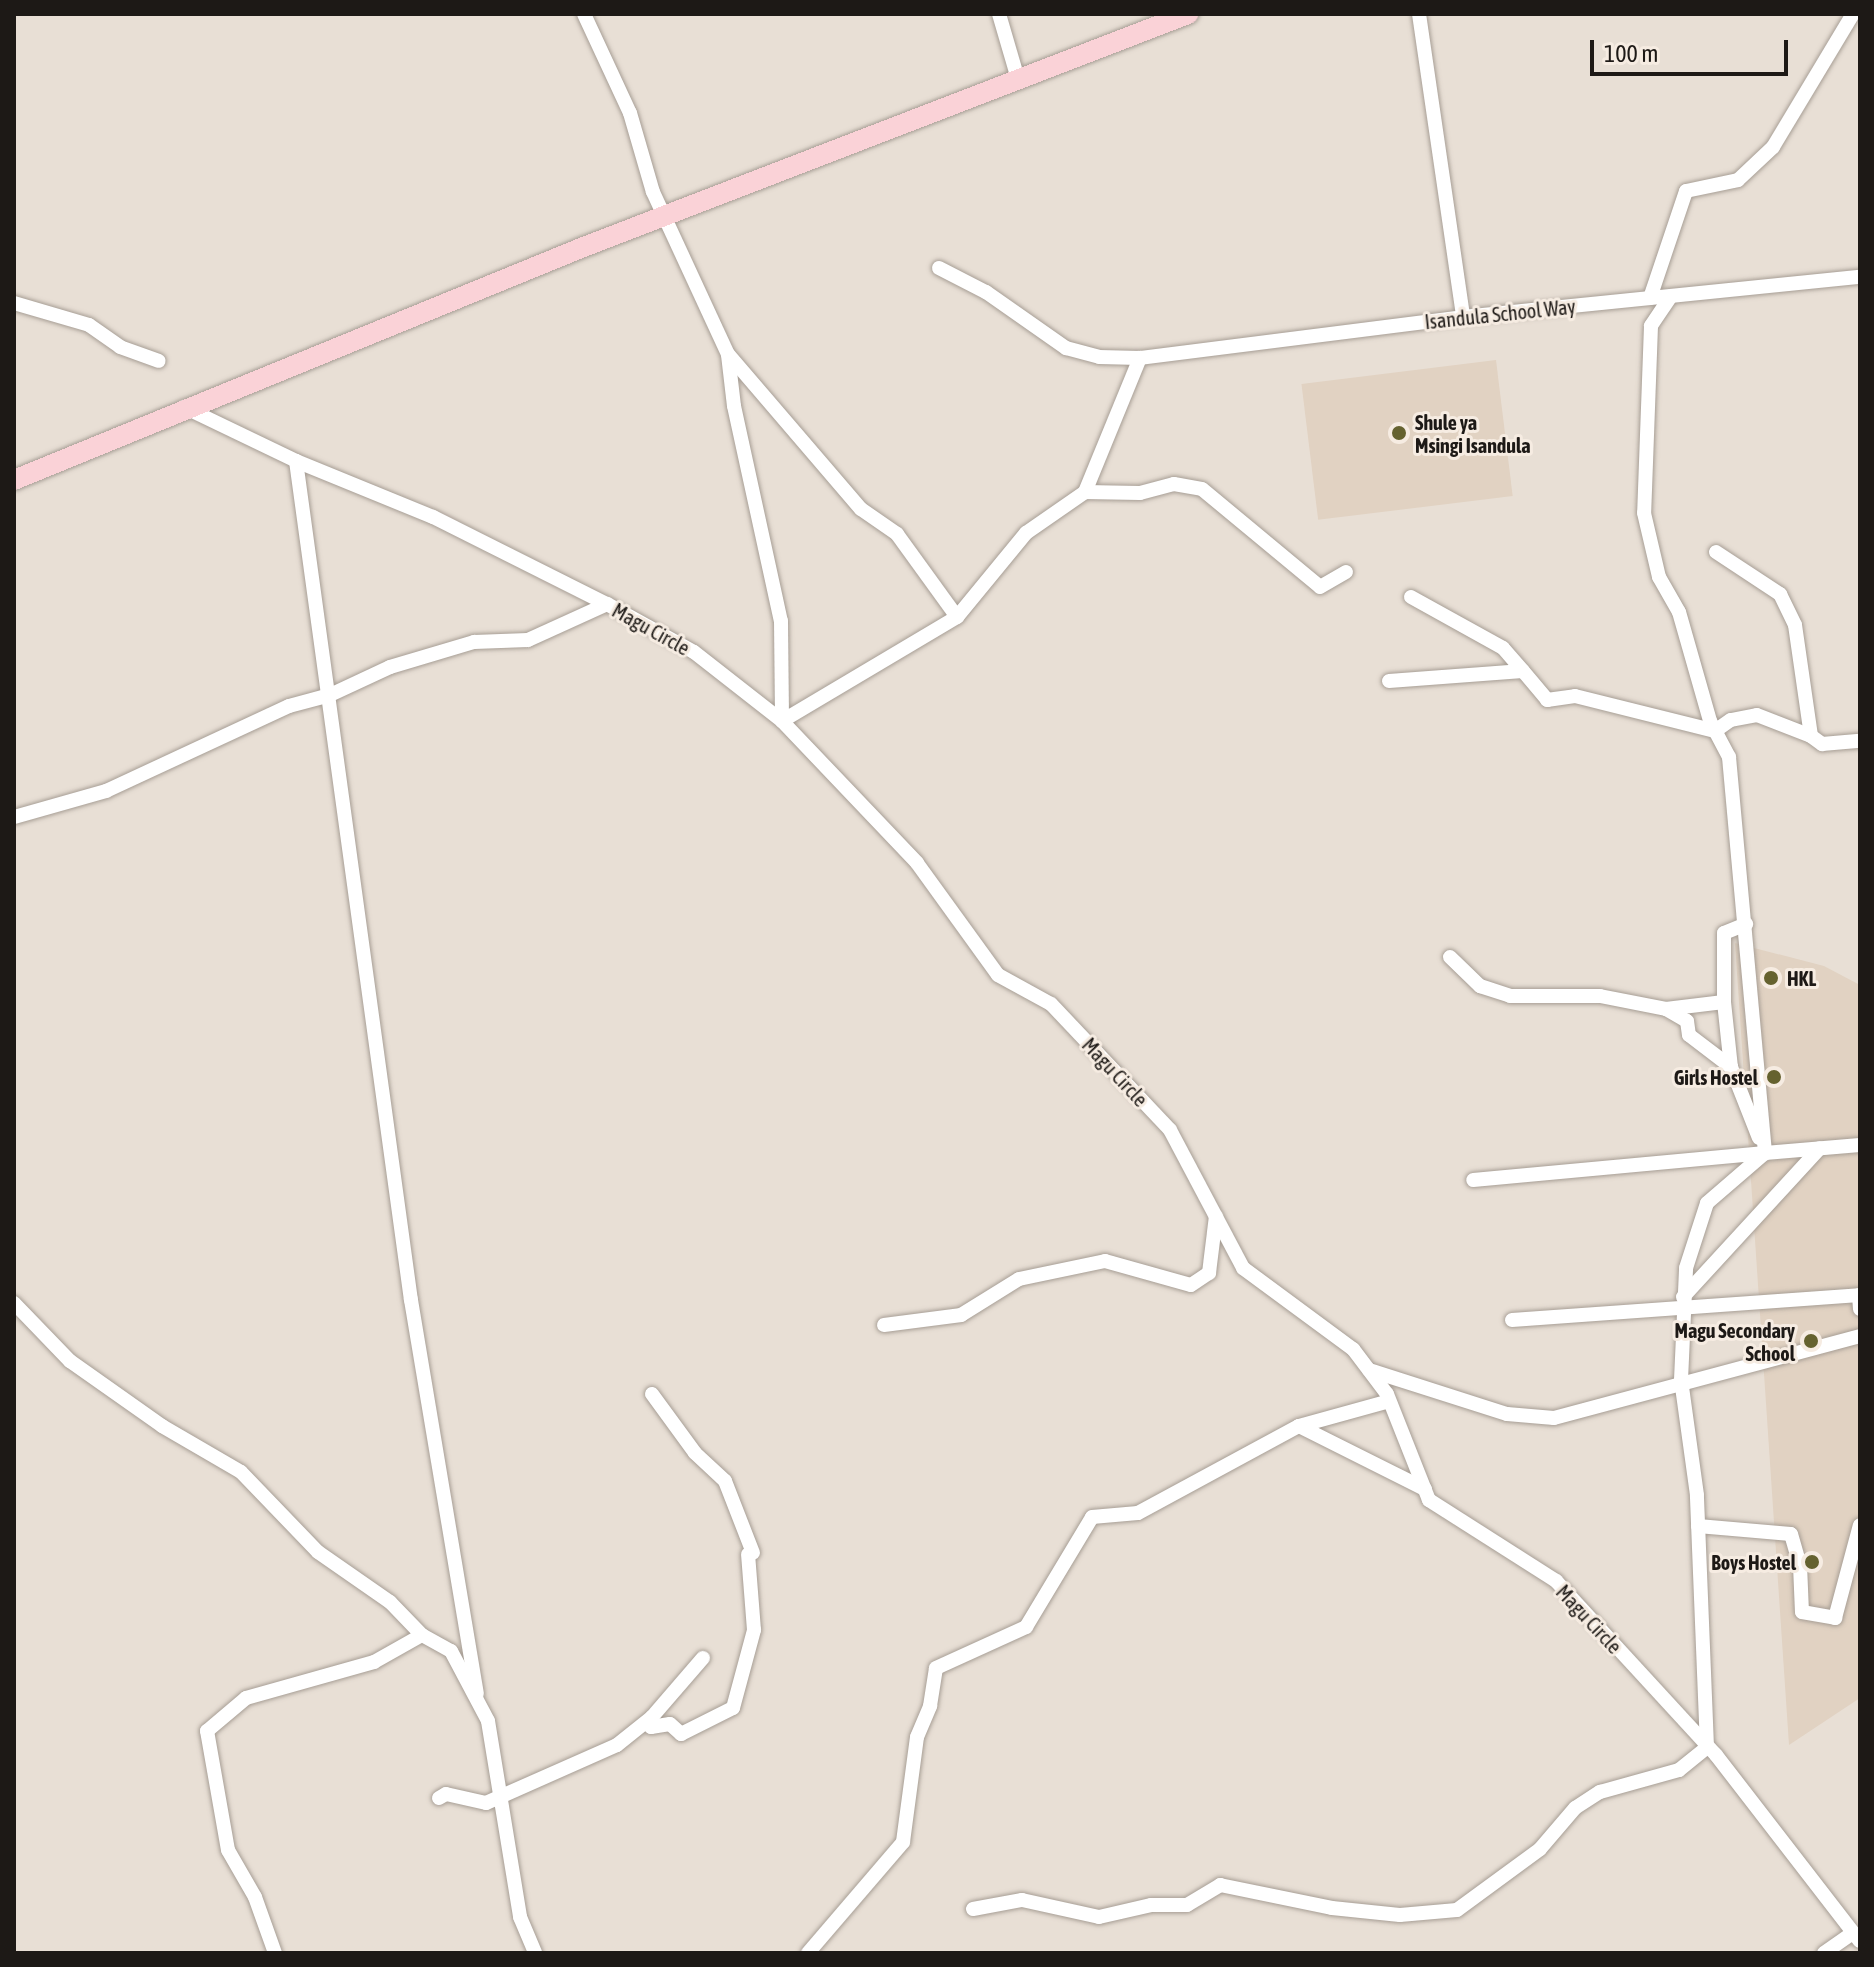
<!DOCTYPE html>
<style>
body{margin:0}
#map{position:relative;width:1874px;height:1967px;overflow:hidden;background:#e8dfd5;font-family:"Asap Condensed",sans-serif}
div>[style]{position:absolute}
.built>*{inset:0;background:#e1d2c2;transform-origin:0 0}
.roads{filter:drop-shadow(0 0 2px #a79e95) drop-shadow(0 0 2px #a79e95)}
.minor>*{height:14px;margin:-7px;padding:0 7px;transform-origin:7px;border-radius:7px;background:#fff}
.secondary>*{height:20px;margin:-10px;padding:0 10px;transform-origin:10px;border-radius:10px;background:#fad2d7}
.dots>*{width:22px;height:22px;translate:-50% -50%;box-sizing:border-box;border:4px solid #f6ece2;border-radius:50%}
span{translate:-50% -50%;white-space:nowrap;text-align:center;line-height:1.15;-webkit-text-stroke:6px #f6ece2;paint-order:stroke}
.street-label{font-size:20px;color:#1d1916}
.poi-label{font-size:20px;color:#1d1916;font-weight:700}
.left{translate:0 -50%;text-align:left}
.right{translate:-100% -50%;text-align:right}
.frame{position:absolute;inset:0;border:16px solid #1d1916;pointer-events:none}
.scale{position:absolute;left:1590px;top:40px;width:198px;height:36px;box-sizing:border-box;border:4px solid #1d1916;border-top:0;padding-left:10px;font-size:24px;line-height:28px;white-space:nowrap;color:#1d1916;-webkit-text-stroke:6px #f6ece2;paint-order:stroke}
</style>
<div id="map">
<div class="built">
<div style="left:1496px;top:360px;width:137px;height:196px;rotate:83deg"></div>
<div style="clip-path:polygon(1735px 943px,1824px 966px,1860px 985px,1860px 1698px,1789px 1745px)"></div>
</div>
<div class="roads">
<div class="minor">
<div style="left:584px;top:14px;width:109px;rotate:65.1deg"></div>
<div style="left:630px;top:113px;width:82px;rotate:73.8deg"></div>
<div style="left:653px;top:192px;width:179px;rotate:65.2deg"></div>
<div style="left:728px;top:354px;width:204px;rotate:49.4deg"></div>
<div style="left:861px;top:509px;width:44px;rotate:34.8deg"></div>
<div style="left:897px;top:534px;width:102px;rotate:54.1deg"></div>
<div style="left:999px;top:14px;width:68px;rotate:73.7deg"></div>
<div style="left:1419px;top:14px;width:306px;rotate:81.7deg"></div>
<div style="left:939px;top:268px;width:53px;rotate:27.1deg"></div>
<div style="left:986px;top:292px;width:98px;rotate:35deg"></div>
<div style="left:1066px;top:348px;width:34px;rotate:15deg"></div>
<div style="left:1099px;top:357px;width:41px;rotate:1.4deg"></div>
<div style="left:1140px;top:358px;width:326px;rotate:-7.2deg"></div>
<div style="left:1463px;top:317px;width:399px;rotate:-5.8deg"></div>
<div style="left:1671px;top:296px;width:36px;rotate:124deg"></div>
<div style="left:1651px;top:326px;width:187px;rotate:92.1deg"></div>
<div style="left:1644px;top:513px;width:66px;rotate:76.8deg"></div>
<div style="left:1659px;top:577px;width:40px;rotate:60.3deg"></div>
<div style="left:1679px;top:612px;width:113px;rotate:74.1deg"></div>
<div style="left:1710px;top:721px;width:41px;rotate:62.2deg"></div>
<div style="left:1729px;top:757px;width:398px;rotate:84.8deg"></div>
<div style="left:1650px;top:298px;width:113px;rotate:-71.4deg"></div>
<div style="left:1686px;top:191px;width:53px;rotate:-11.9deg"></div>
<div style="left:1738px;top:180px;width:48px;rotate:-43.3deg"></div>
<div style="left:1773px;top:147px;width:155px;rotate:-59deg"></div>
<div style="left:14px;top:303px;width:78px;rotate:16.3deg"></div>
<div style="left:89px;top:325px;width:38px;rotate:35deg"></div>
<div style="left:120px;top:347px;width:41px;rotate:19.7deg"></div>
<div style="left:728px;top:355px;width:51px;rotate:83.3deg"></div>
<div style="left:734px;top:406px;width:220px;rotate:77.7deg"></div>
<div style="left:781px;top:621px;width:100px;rotate:89.4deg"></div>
<div style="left:184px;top:407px;width:124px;rotate:25.7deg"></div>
<div style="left:296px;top:461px;width:148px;rotate:22.2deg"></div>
<div style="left:433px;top:517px;width:195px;rotate:26.6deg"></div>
<div style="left:607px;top:604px;width:99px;rotate:28.9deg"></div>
<div style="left:694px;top:652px;width:112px;rotate:38.1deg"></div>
<div style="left:782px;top:721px;width:196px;rotate:46.4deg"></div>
<div style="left:917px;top:863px;width:138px;rotate:54.1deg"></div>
<div style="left:998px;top:975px;width:60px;rotate:28.7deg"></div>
<div style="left:1051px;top:1004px;width:173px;rotate:46.6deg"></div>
<div style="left:1170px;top:1130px;width:156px;rotate:62.1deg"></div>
<div style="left:1243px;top:1268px;width:137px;rotate:36.4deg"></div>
<div style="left:1353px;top:1349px;width:56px;rotate:52.9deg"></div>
<div style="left:1387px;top:1394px;width:114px;rotate:68.4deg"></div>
<div style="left:1429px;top:1500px;width:151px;rotate:32.5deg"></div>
<div style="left:1556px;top:1581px;width:236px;rotate:47.4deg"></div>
<div style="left:1716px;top:1755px;width:235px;rotate:52.3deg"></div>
<div style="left:296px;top:461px;width:847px;rotate:82.2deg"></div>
<div style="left:411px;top:1300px;width:399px;rotate:80.5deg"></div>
<div style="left:1085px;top:492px;width:55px;rotate:1deg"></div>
<div style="left:1140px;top:493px;width:35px;rotate:-15deg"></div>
<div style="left:1174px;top:484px;width:28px;rotate:10deg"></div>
<div style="left:1202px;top:489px;width:153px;rotate:39.7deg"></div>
<div style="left:1320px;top:587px;width:30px;rotate:-30deg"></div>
<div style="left:1716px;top:552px;width:77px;rotate:33.3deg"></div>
<div style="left:1780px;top:594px;width:34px;rotate:64deg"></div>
<div style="left:1795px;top:625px;width:112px;rotate:81.8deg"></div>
<div style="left:1811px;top:736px;width:14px;rotate:36deg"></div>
<div style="left:1822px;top:744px;width:38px;rotate:-5deg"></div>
<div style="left:1411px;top:597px;width:105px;rotate:29deg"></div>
<div style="left:1503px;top:648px;width:30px;rotate:49deg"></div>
<div style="left:1389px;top:681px;width:134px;rotate:-4.3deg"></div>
<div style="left:1523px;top:671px;width:38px;rotate:50deg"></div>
<div style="left:1547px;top:700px;width:28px;rotate:-8deg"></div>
<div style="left:1575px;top:696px;width:144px;rotate:14deg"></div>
<div style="left:1715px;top:731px;width:19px;rotate:-35deg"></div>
<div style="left:1731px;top:720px;width:26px;rotate:-11deg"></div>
<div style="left:1757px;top:715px;width:58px;rotate:21.3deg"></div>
<div style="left:782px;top:721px;width:204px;rotate:-30.7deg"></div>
<div style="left:957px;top:617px;width:109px;rotate:-50.6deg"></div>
<div style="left:1026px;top:533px;width:72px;rotate:-34.8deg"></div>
<div style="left:1085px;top:492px;width:145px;rotate:-67.7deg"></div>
<div style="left:14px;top:817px;width:96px;rotate:-15.8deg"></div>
<div style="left:106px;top:791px;width:202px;rotate:-24.9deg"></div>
<div style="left:289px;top:706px;width:42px;rotate:-15deg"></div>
<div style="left:330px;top:695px;width:66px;rotate:-25deg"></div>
<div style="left:390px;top:667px;width:88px;rotate:-16.6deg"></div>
<div style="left:474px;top:642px;width:54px;rotate:-2.1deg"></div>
<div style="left:528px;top:640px;width:87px;rotate:-24.5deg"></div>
<div style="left:1450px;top:957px;width:42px;rotate:44deg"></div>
<div style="left:1480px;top:986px;width:32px;rotate:18deg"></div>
<div style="left:1510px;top:996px;width:90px"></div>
<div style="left:1600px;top:996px;width:67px;rotate:11.1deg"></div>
<div style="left:1666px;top:1009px;width:58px;rotate:-6.9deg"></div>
<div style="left:1724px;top:1002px;width:69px;rotate:-90deg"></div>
<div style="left:1724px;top:933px;width:24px;rotate:-22deg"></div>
<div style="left:1724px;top:1002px;width:65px;rotate:83.9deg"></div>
<div style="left:1666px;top:1009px;width:24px;rotate:30deg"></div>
<div style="left:1687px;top:1021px;width:14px;rotate:82deg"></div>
<div style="left:1689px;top:1035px;width:53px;rotate:37.3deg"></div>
<div style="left:1731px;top:1067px;width:76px;rotate:68.5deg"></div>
<div style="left:1765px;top:1153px;width:95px;rotate:-4.8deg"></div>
<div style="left:1683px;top:1297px;width:202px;rotate:-47.4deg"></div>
<div style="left:14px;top:1303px;width:81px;rotate:46deg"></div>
<div style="left:70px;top:1361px;width:113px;rotate:35.2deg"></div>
<div style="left:162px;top:1426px;width:91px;rotate:30.2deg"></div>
<div style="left:241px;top:1472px;width:111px;rotate:46.1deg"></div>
<div style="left:318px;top:1552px;width:88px;rotate:34.8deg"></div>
<div style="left:390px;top:1602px;width:46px;rotate:45.9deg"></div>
<div style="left:422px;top:1635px;width:33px;rotate:29deg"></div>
<div style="left:451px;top:1651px;width:79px;rotate:62.1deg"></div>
<div style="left:488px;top:1721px;width:199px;rotate:80.7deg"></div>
<div style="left:520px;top:1917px;width:39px;rotate:67deg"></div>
<div style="left:1512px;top:1320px;width:348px;rotate:-4.1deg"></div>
<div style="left:1859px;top:1295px;width:14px;rotate:86deg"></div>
<div style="left:884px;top:1325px;width:78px;rotate:-7.4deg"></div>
<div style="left:961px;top:1315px;width:68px;rotate:-31.8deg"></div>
<div style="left:1019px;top:1279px;width:88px;rotate:-11.8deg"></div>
<div style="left:1105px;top:1261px;width:89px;rotate:15.6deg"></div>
<div style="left:1191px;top:1285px;width:22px;rotate:-34deg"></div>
<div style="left:1209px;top:1273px;width:57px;rotate:-83deg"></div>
<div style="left:1369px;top:1370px;width:145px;rotate:17.7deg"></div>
<div style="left:1507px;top:1414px;width:47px;rotate:4.9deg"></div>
<div style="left:1554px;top:1418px;width:317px;rotate:-15deg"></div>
<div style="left:652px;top:1394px;width:73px;rotate:53.9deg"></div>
<div style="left:695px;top:1453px;width:41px;rotate:43deg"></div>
<div style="left:725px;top:1481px;width:77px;rotate:68.7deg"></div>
<div style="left:1299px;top:1426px;width:93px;rotate:-15.5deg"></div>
<div style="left:1698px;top:1526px;width:93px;rotate:4.9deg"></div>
<div style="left:1791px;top:1534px;width:32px;rotate:74deg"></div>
<div style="left:1800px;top:1565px;width:47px;rotate:87.6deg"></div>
<div style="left:1802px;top:1612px;width:34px;rotate:10deg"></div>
<div style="left:1835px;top:1618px;width:96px;rotate:-75deg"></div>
<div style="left:652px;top:1717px;width:78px;rotate:-49.2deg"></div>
<div style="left:439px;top:1798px;width:8px;rotate:-30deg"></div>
<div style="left:446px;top:1794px;width:41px;rotate:12.7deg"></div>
<div style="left:486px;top:1803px;width:143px;rotate:-23.9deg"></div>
<div style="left:617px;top:1745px;width:45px;rotate:-38.7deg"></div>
<div style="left:652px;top:1717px;width:10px;rotate:96deg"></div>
<div style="left:651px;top:1727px;width:19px;rotate:-9deg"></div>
<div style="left:670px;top:1724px;width:15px;rotate:42deg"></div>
<div style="left:681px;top:1734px;width:58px;rotate:-26.6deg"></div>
<div style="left:733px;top:1708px;width:81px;rotate:-74.9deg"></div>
<div style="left:754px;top:1630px;width:76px;rotate:-94.5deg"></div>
<div style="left:973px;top:1909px;width:50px;rotate:-10.4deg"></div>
<div style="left:1022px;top:1900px;width:79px;rotate:12.4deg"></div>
<div style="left:1099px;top:1917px;width:53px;rotate:-13deg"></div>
<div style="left:1151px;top:1905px;width:36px"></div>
<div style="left:1187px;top:1905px;width:39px;rotate:-31deg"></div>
<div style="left:1220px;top:1885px;width:114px;rotate:11.6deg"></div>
<div style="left:1332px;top:1908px;width:68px;rotate:5.9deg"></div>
<div style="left:1400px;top:1915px;width:57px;rotate:-5deg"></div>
<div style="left:1457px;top:1910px;width:103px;rotate:-36.3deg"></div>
<div style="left:1540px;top:1849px;width:54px;rotate:-49.5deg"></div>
<div style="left:1575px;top:1808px;width:30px;rotate:-33deg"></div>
<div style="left:1600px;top:1792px;width:82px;rotate:-15.6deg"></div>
<div style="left:1679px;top:1770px;width:36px;rotate:-39deg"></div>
<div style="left:1707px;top:1747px;width:252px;rotate:-92.3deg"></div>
<div style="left:1697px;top:1495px;width:116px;rotate:-97.9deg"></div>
<div style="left:1681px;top:1380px;width:112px;rotate:-87.4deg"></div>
<div style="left:1686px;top:1268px;width:68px;rotate:-72.1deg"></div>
<div style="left:1707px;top:1203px;width:77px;rotate:-40.8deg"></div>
<div style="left:1765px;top:1153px;width:293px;rotate:174.7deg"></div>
<div style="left:275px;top:1953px;width:59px;rotate:-109.7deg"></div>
<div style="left:255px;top:1897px;width:54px;rotate:-119.9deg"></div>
<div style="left:228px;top:1850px;width:121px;rotate:-100deg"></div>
<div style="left:207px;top:1731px;width:51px;rotate:-40.2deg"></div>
<div style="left:246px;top:1698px;width:133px;rotate:-15.7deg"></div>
<div style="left:374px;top:1662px;width:55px;rotate:-29.4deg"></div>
<div style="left:808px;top:1953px;width:146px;rotate:-49.4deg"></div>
<div style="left:903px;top:1842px;width:106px;rotate:-82.4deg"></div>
<div style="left:917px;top:1737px;width:34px;rotate:-67deg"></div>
<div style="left:930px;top:1706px;width:38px;rotate:-81deg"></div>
<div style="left:936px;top:1668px;width:99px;rotate:-24.5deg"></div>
<div style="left:1026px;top:1627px;width:128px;rotate:-59deg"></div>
<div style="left:1092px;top:1517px;width:46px;rotate:-5deg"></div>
<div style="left:1138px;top:1513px;width:183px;rotate:-28.4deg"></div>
<div style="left:1299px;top:1426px;width:141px;rotate:26.6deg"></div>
<div style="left:1824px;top:1953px;width:35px;rotate:-35deg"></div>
</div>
<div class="secondary">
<div style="left:14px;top:480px;width:613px;rotate:-22.25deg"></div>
<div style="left:581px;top:248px;width:651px;rotate:-21.08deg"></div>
</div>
</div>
<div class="dots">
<div style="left:1399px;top:433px;background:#65622f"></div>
<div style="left:1771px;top:978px;background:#65622f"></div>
<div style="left:1774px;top:1077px;background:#65622f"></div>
<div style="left:1811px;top:1341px;background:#65622f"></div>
<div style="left:1812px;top:1562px;background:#65622f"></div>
</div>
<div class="street-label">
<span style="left:1500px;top:314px;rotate:-6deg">Isandula School Way</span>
<span style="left:651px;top:629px;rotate:29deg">Magu Circle</span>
<span style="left:1115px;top:1072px;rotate:47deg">Magu Circle</span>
<span style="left:1589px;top:1619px;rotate:47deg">Magu Circle</span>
</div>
<div class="poi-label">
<span class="left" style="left:1415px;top:434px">Shule ya<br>Msingi Isandula</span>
<span class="left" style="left:1787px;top:978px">HKL</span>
<span class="right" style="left:1758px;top:1077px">Girls Hostel</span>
<span class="right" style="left:1795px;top:1342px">Magu Secondary<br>School</span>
<span class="right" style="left:1796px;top:1562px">Boys Hostel</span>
</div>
<div class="frame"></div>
<div class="scale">100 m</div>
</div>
